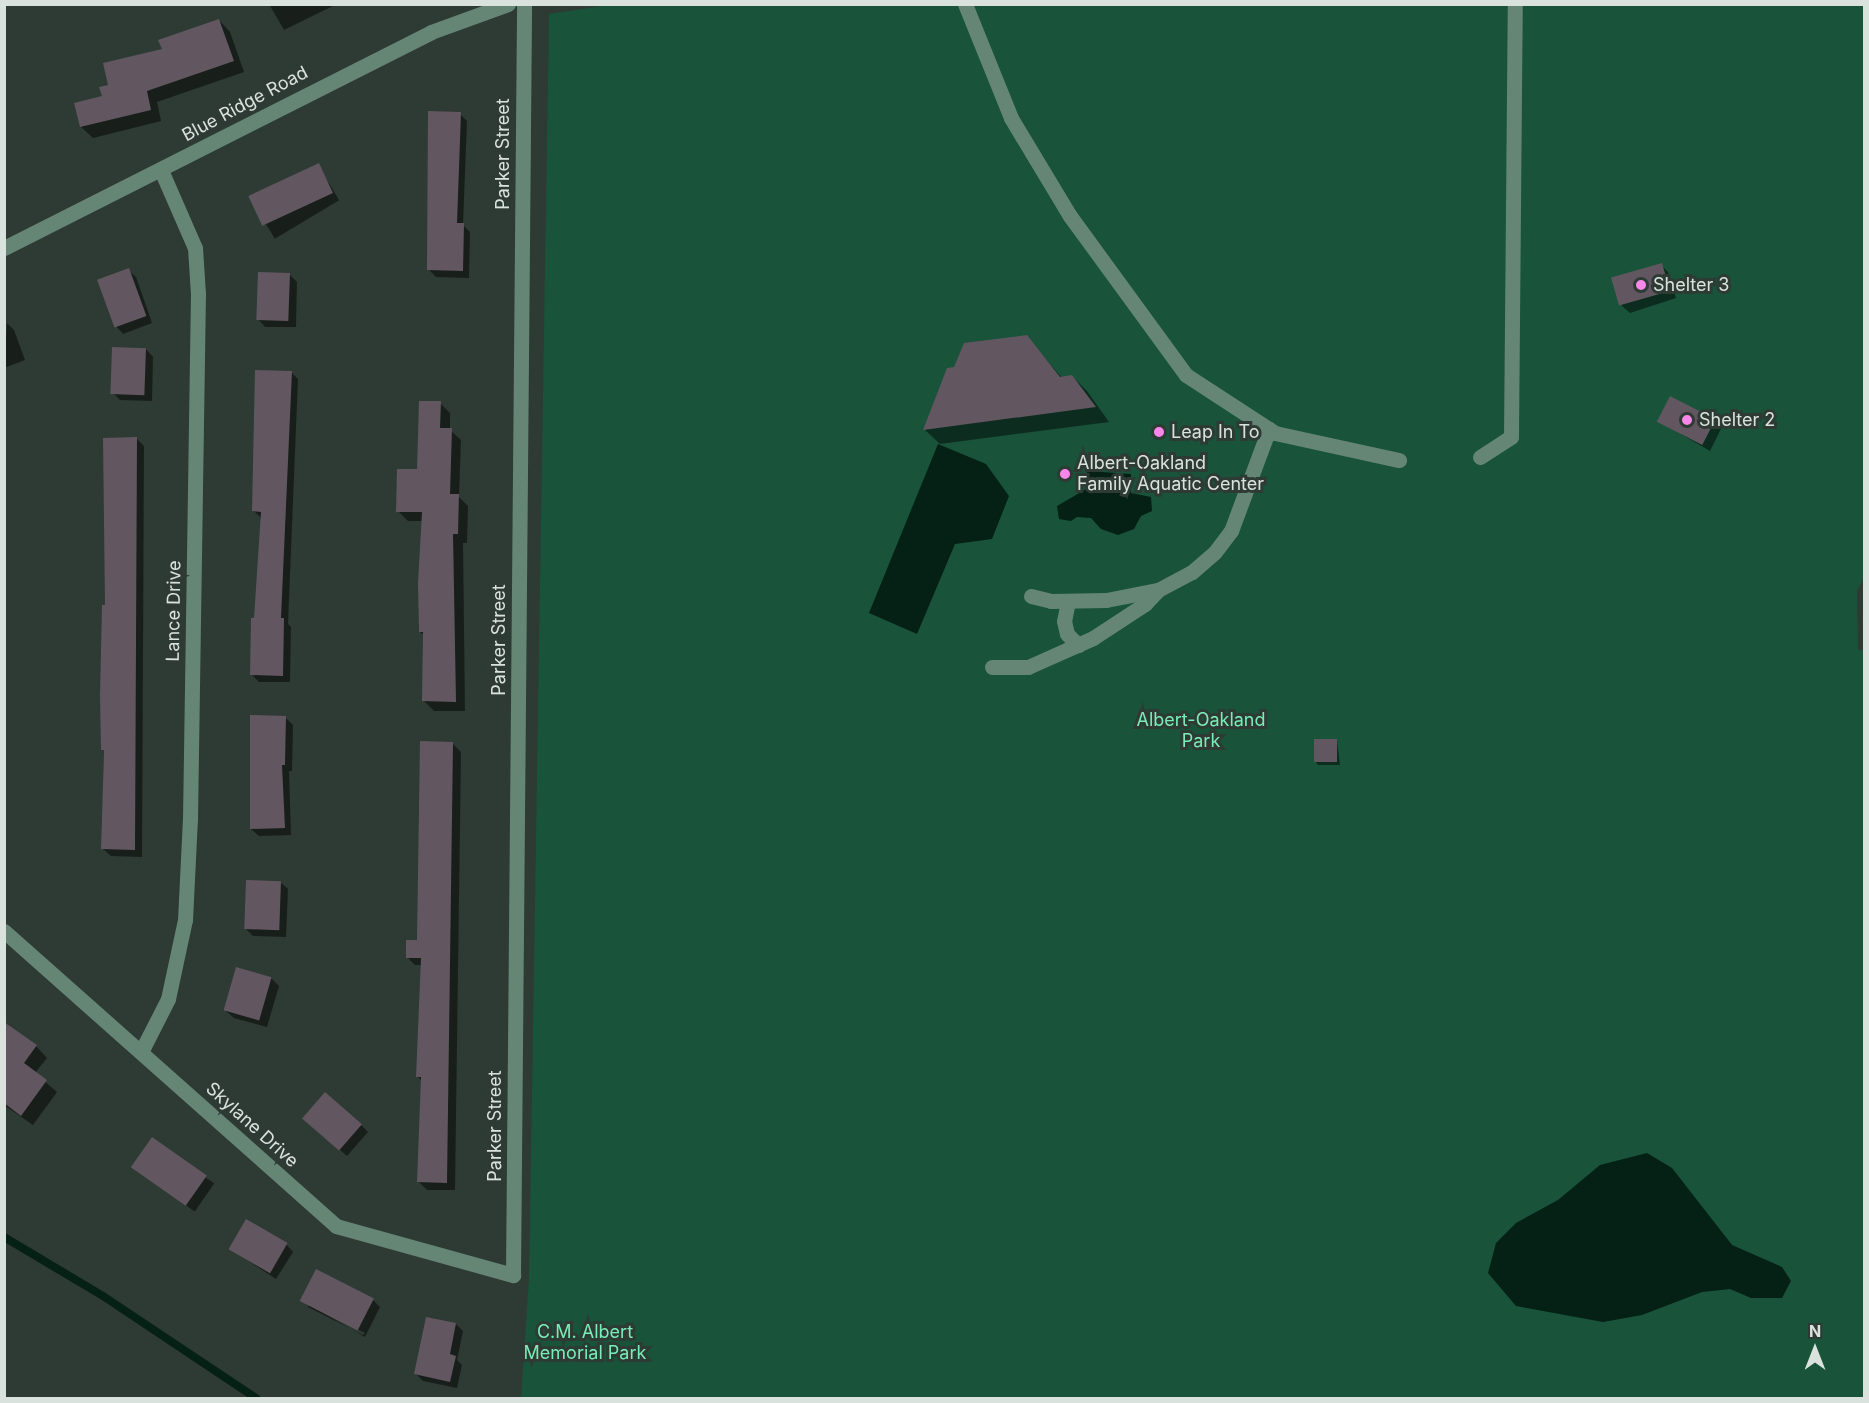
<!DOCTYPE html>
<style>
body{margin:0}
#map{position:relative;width:1869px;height:1403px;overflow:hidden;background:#2e3a34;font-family:Inter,sans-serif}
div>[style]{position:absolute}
.green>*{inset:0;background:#18533a}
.water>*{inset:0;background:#052015}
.shadow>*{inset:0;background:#0007;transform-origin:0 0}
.stream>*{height:8px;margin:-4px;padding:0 4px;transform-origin:4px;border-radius:4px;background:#052015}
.building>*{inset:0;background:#625760;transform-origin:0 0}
.minor>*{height:15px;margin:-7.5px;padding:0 7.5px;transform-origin:7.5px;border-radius:7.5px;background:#658675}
.dots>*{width:16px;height:16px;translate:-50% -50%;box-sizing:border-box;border:3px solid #2e3a34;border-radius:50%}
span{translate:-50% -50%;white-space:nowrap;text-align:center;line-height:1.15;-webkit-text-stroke:6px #2e3a34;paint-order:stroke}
.street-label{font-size:18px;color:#dae2de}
.poi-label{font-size:18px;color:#dae2de}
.left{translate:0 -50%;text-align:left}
.park-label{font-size:18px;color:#78edb7}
.frame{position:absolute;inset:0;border:6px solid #dae2de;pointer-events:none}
.north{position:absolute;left:1785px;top:1319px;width:60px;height:60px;-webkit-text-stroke:4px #2e3a34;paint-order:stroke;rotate:0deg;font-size:16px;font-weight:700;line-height:24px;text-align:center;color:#dae2de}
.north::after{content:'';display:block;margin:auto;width:21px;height:27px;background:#dae2de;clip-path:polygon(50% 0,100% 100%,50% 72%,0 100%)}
</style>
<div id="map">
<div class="green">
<div style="clip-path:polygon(614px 4px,1864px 5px,1864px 577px,1857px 591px,1858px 650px,1864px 650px,1864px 1398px,521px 1398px,529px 1279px,549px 14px)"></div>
</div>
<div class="water">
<div style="clip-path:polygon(938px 444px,986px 464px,1009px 496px,992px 539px,955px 544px,917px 634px,869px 613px)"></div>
<div style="clip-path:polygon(1087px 471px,1131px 474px,1131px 493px,1151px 497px,1152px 511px,1141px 516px,1134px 529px,1118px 535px,1101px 529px,1091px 518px,1077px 517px,1071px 521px,1059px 519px,1057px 506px,1088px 488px)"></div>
<div style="clip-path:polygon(1647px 1153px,1672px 1168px,1732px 1245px,1782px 1267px,1791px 1281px,1782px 1298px,1751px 1298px,1730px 1289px,1702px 1292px,1642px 1315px,1603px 1322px,1516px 1306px,1488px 1273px,1496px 1243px,1516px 1223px,1558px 1200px,1600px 1165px)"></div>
</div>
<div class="shadow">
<div style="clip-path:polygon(269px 4px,337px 4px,284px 30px)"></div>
<div style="clip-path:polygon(219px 20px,230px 32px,244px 72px,157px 102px,161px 121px,93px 138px,81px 127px,110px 86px)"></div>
<div style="clip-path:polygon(460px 114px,467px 121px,463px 225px,470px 232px,469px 278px,436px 277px,429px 270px)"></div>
<div style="left:318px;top:165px;width:41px;height:75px;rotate:59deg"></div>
<div style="clip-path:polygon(1661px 265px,1668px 272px,1676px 298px,1630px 313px,1622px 306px,1613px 279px)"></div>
<div style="clip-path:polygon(128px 270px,136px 277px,152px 323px,123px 334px,116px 326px)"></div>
<div style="clip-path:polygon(290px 275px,297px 282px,296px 327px,265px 327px,258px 319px)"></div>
<div style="clip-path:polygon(7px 323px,14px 330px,25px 360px,4px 368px)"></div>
<div style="clip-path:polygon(1026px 336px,1062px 378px,1072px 376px,1087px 391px,1109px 422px,940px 444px,925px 430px)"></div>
<div style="clip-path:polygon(146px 349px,153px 357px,152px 401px,120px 400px,113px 393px)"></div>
<div style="clip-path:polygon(291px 372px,298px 379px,288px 624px,291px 627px,290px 682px,259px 682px,252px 675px,262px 519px,254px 511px)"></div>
<div style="clip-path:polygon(440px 403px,450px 413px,450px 430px,461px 440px,459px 497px,468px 506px,467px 543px,463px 543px,465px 711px,434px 711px,424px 701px,425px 636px,420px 632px,424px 521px,408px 521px,398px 511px,418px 471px)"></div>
<div style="clip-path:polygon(1715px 420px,1722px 427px,1710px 451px,1660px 422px)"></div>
<div style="clip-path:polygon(136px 438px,144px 446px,142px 857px,111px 856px,102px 848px,107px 607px)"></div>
<div style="clip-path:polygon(286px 718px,293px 725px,292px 771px,289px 771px,291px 835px,259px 836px,251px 829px)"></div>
<div style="clip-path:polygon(1337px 740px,1340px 765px,1318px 765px,1315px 761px)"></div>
<div style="clip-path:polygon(453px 744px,461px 752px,455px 1190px,427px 1190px,419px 1182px,422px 1081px,418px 1077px,423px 965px,415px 965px,407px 957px,419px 941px)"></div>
<div style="clip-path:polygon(280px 882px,288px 889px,286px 937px,253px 936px,246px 929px)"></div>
<div style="clip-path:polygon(271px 978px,279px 986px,267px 1027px,234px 1018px,226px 1011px)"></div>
<div style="clip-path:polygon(4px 1037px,36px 1046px,47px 1058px,35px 1073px,57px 1092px,33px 1125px,4px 1105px)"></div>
<div style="clip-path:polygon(311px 1125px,361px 1125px,368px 1132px,347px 1156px)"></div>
<div style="left:152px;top:1140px;width:76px;height:34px;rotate:35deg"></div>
<div style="clip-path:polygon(286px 1244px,293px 1252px,276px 1279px,230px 1249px)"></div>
<div style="clip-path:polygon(evenodd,301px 1300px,373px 1300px,380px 1307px,365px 1337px,301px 1300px,308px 1303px,365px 1333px,363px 1335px,308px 1307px,308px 1303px)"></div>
<div style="clip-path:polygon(456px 1324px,463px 1331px,457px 1360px,462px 1365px,457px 1388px,423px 1381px,416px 1374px)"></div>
</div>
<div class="stream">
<div style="left:4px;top:1237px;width:115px;rotate:30.8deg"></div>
<div style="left:103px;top:1296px;width:184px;rotate:33.7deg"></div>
</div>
<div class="building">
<div style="clip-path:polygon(219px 19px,234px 61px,147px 91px,151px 110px,80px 127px,74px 103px,102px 96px,99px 87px,108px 85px,103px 63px,162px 49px,158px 40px)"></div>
<div style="clip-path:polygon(428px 111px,461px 112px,457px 223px,464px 223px,463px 271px,427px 270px)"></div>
<div style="left:319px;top:163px;width:33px;height:78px;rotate:65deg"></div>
<div style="left:1662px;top:263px;width:29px;height:53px;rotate:74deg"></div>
<div style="left:129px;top:268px;width:51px;height:34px;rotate:70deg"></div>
<div style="left:258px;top:272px;width:32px;height:48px;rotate:2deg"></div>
<div style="clip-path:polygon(1027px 335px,1060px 377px,1072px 375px,1096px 407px,923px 430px,947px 368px,954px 367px,964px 343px)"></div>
<div style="left:112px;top:347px;width:34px;height:47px;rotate:2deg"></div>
<div style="clip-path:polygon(255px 370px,292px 371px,281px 618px,284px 618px,283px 676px,250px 675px,251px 618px,254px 618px,261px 512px,252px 511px)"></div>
<div style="left:1670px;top:396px;width:51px;height:29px;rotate:27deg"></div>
<div style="clip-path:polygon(419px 401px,441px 401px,440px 428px,452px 428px,450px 494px,459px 494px,458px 534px,453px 534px,456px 702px,422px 701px,423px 632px,419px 632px,418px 583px,422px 512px,396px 512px,397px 469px,417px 469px)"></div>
<div style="clip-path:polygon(137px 437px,135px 850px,101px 849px,104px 750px,101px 750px,100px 695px,102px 605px,105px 605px,103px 438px)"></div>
<div style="clip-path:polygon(250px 715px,286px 716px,285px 765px,282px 765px,285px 828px,250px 829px)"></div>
<div style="left:1314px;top:739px;width:23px;height:23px"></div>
<div style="clip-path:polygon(420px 741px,453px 742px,447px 1183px,417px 1182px,421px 1077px,416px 1077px,421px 958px,406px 958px,406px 940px,417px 940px)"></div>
<div style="left:246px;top:880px;width:35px;height:49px;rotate:2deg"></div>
<div style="left:236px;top:967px;width:37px;height:45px;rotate:16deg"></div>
<div style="clip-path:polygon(4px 1022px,37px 1045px,24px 1063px,47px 1080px,21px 1116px,4px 1103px)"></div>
<div style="left:325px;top:1092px;width:49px;height:35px;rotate:41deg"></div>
<div style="left:152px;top:1137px;width:67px;height:37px;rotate:35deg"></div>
<div style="left:246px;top:1219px;width:48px;height:35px;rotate:30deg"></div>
<div style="left:316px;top:1269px;width:65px;height:36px;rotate:27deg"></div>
<div style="clip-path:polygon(426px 1317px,456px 1323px,450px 1354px,456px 1356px,450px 1382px,414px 1374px)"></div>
</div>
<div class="minor">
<div style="left:965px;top:4px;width:123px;rotate:68deg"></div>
<div style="left:1011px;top:118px;width:114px;rotate:59deg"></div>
<div style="left:1070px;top:216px;width:197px;rotate:53.9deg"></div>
<div style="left:1186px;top:375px;width:106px;rotate:33.1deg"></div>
<div style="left:1275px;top:433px;width:127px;rotate:12.3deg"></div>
<div style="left:4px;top:248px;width:479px;rotate:-26.8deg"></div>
<div style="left:431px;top:32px;width:82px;rotate:-20deg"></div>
<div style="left:1480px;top:457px;width:37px;rotate:-33deg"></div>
<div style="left:1511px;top:437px;width:433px;rotate:-89.5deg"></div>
<div style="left:1031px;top:596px;width:21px;rotate:14deg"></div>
<div style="left:1051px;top:601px;width:55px;rotate:-1deg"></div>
<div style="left:1106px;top:600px;width:53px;rotate:-10.9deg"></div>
<div style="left:1158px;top:590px;width:38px;rotate:-28deg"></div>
<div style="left:1192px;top:572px;width:30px;rotate:-41deg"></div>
<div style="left:1215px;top:552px;width:26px;rotate:-53deg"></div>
<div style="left:1231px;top:531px;width:109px;rotate:-69.6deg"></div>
<div style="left:1068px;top:601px;width:20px;rotate:101deg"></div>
<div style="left:1064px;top:621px;width:13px;rotate:77deg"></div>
<div style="left:1067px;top:634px;width:16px;rotate:45deg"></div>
<div style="left:992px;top:667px;width:36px"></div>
<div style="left:1028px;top:667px;width:71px;rotate:-24deg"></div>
<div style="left:1093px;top:638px;width:62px;rotate:-33.2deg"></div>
<div style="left:1145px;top:604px;width:19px;rotate:-47deg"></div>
<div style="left:4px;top:931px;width:444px;rotate:41.6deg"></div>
<div style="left:336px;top:1226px;width:184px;rotate:15.5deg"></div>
<div style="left:513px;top:1275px;width:1271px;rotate:-89.5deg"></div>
<div style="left:141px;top:1052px;width:59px;rotate:-63deg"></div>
<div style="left:168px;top:999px;width:81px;rotate:-77.9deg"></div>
<div style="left:185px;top:920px;width:101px;rotate:-87.2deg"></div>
<div style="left:190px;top:819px;width:525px;rotate:-89.13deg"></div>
<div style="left:198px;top:294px;width:46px;rotate:-93.7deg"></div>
<div style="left:195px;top:248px;width:85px;rotate:-113.6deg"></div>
</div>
<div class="dots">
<div style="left:1641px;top:285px;background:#f987e9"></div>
<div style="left:1687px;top:420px;background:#f987e9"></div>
<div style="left:1159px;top:432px;background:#f987e9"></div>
<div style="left:1065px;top:474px;background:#f987e9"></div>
</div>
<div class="street-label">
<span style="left:245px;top:104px;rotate:-28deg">Blue Ridge Road</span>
<span style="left:503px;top:154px;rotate:-90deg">Parker Street</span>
<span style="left:174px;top:611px;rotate:-89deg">Lance Drive</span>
<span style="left:499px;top:640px;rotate:-90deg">Parker Street</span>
<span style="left:252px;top:1125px;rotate:42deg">Skylane Drive</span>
<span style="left:495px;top:1126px;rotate:-90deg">Parker Street</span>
</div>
<div class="poi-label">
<span class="left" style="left:1653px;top:285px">Shelter 3</span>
<span class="left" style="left:1699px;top:420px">Shelter 2</span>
<span class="left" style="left:1171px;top:432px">Leap In To</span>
<span class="left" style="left:1077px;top:474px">Albert-Oakland<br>Family Aquatic Center</span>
</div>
<div class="park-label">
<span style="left:1201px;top:731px">Albert-Oakland<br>Park</span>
<span style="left:585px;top:1343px">C.M. Albert<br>Memorial Park</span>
</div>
<div class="frame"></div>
<div class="north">N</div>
</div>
